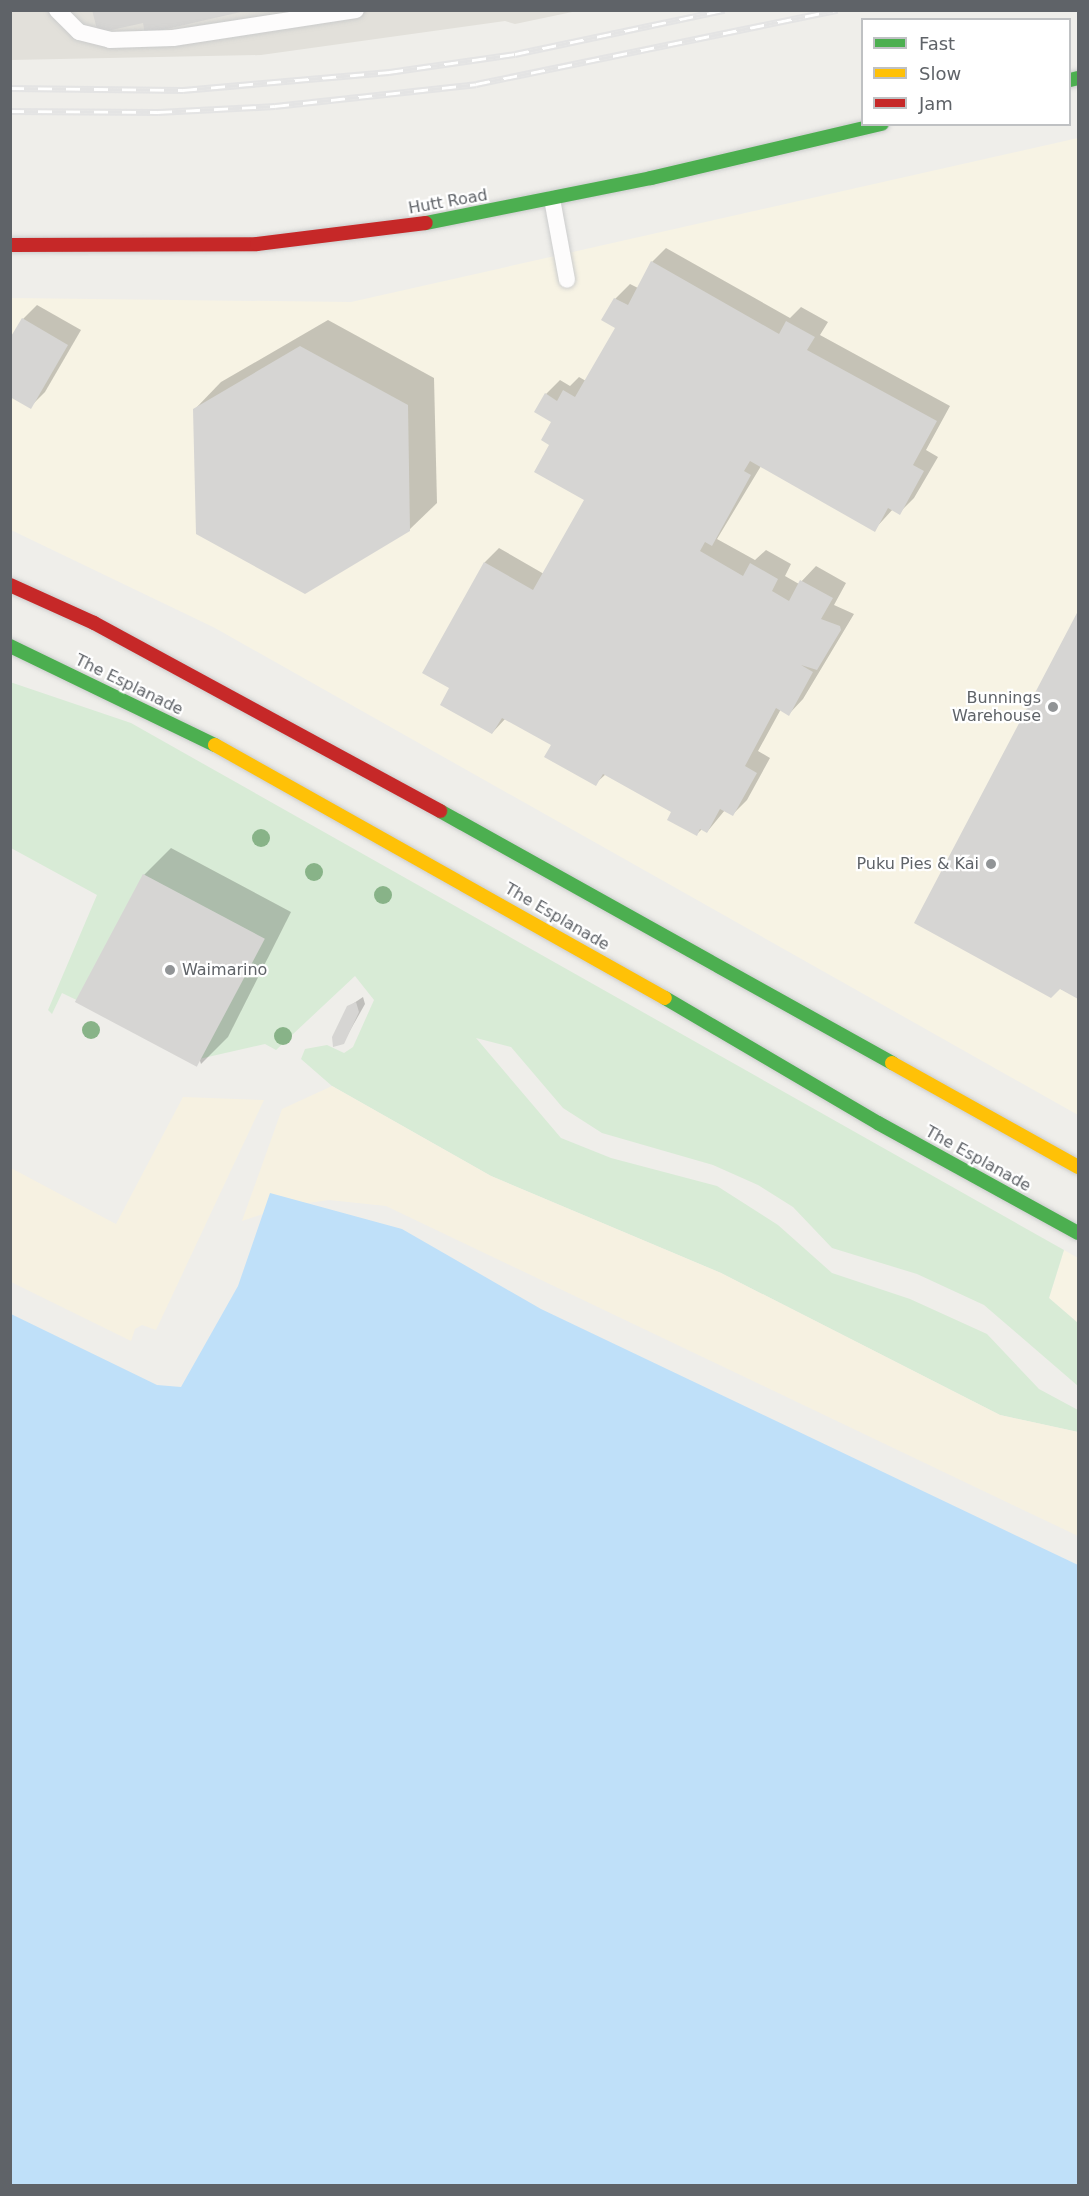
<!DOCTYPE html>
<style>
body{margin:0}
#map{position:relative;width:1089px;height:2196px;overflow:hidden;background:#efeeea;font-family:"DejaVu Sans",sans-serif}
div>[style]{position:absolute}
.commercial>*{inset:0;background:#f7f3e4}
.education>*{inset:0;background:#e2e0da}
.green>*{inset:0;background:#d8ebd6}
.sand>*{inset:0;background:#f6f1e1}
.water>*{inset:0;background:#bfe0f9}
.shadow>*{inset:0;background:#0003}
.building>*{inset:0;background:#d6d5d3;transform-origin:0 0}
.roads{filter:drop-shadow(0 0 2px #cbcccc) drop-shadow(0 0 2px #cbcccc)}
.lane>*{height:16px;margin:-8px;padding:0 8px;transform-origin:8px;border-radius:8px;background:#fdfcfc}
.fast>*{height:14px;margin:-7px;padding:0 7px;transform-origin:7px;border-radius:7px;background:#4caf50}
.slow>*{height:14px;margin:-7px;padding:0 7px;transform-origin:7px;border-radius:7px;background:#ffc107}
.jam>*{height:14px;margin:-7px;padding:0 7px;transform-origin:7px;border-radius:7px;background:#c62828}
.rail>*{height:7px;margin-top:-3.5px;transform-origin:0;background:repeating-linear-gradient(90deg,#fff 0 14px,#e4e4e4 0 28px);box-sizing:border-box;border-block:2px solid #e4e4e4}
.trees>*{width:18px;height:18px;margin:-9px;border-radius:50%;background:#88b388}
.dots>*{width:16px;height:16px;translate:-50% -50%;box-sizing:border-box;border:3px solid #fff;border-radius:50%}
span{translate:-50% -50%;white-space:nowrap;text-align:center;line-height:1.15;-webkit-text-stroke:4.5px #fff;paint-order:stroke}
.street-label{font-size:16px;color:#5f6368}
.poi-label{font-size:16px;color:#5f6368}
.right{translate:-100% -50%;text-align:right}
.left{translate:0 -50%;text-align:left}
.frame{position:absolute;inset:0;border:12px solid #5f6368;pointer-events:none}
.legend{position:absolute;left:861px;top:18px;width:210px;height:108px;box-sizing:border-box;background:#fff;border:2px solid #bfc1c3;margin:0;padding:8px 10px;list-style:none;font-size:18px;color:#5f6368}
.legend li{display:flex;align-items:center;gap:12px;height:30px}
.legend b{width:30px;border:2px solid #bfc1c3}
</style>
<div id="map">
<div class="commercial">
<div style="clip-path:polygon(1078px 138px,1078px 1115px,215px 628px,11px 530px,10px 298px,351px 302px)"></div>
<div style="clip-path:polygon(1064px 1250px,1078px 1258px,1078px 1323px,1049px 1298px)"></div>
</div>
<div class="education">
<div style="clip-path:polygon(10px 11px,577px 11px,515px 24px,505px 21px,261px 55px,11px 60px)"></div>
</div>
<div class="green">
<div style="clip-path:polygon(10px 682px,131px 723px,1064px 1250px,1049px 1298px,1078px 1323px,1078px 1386px,984px 1305px,917px 1274px,832px 1248px,793px 1207px,758px 1185px,713px 1165px,602px 1133px,563px 1108px,511px 1047px,476px 1038px,561px 1138px,611px 1158px,717px 1186px,778px 1225px,832px 1273px,910px 1299px,987px 1334px,1039px 1389px,1078px 1410px,1078px 1432px,1000px 1415px,721px 1273px,491px 1176px,332px 1086px,301px 1059px,305px 1049px,327px 1045px,344px 1053px,353px 1047px,374px 1000px,355px 976px,276px 1050px,265px 1044px,199px 1059px,62px 993px,52px 1014px,48px 1010px,97px 895px,11px 848px)"></div>
</div>
<div class="sand">
<div style="clip-path:polygon(332px 1086px,491px 1176px,721px 1273px,1000px 1415px,1078px 1432px,1078px 1536px,386px 1206px,329px 1200px,287px 1206px,242px 1221px,282px 1109px)"></div>
<div style="clip-path:polygon(183px 1097px,264px 1100px,156px 1330px,142px 1325px,135px 1329px,131px 1341px,11px 1282px,11px 1168px,116px 1224px)"></div>
</div>
<div class="water">
<div style="clip-path:polygon(270px 1193px,402px 1229px,541px 1309px,1078px 1565px,1078px 2185px,11px 2185px,11px 1314px,157px 1385px,181px 1387px,238px 1286px)"></div>
</div>
<div class="shadow">
<div style="clip-path:polygon(666px 248px,790px 318px,801px 307px,828px 322px,820px 335px,950px 406px,926px 450px,938px 457px,914px 498px,899px 513px,893px 509px,874px 530px,761px 466px,717px 539px,755px 560px,766px 550px,791px 564px,785px 576px,799px 584px,816px 566px,846px 583px,834px 605px,854px 614px,803px 699px,789px 714px,781px 709px,758px 751px,770px 758px,747px 800px,733px 814px,725px 810px,707px 832px,702px 829px,696px 835px,673px 812px,606px 774px,595px 784px,553px 745px,506px 718px,492px 733px,451px 688px,485px 562px,499px 548px,544px 574px,586px 499px,551px 444px,553px 422px,546px 394px,560px 380px,570px 386px,579px 377px,586px 381px,617px 328px,603px 320px,615px 299px,630px 284px,638px 288px,652px 262px)"></div>
<div style="clip-path:polygon(37px 305px,81px 330px,45px 392px,30px 407px,23px 319px)"></div>
<div style="clip-path:polygon(328px 320px,434px 378px,437px 503px,409px 530px,194px 410px,221px 382px)"></div>
<div style="clip-path:polygon(1078px 617px,1078px 997px,916px 922px)"></div>
<div style="clip-path:polygon(171px 848px,291px 912px,228px 1037px,201px 1064px,144px 875px)"></div>
<div style="clip-path:polygon(363px 997px,365px 1004px,343px 1043px,348px 1007px)"></div>
</div>
<div class="building">
<div style="clip-path:polygon(92px 10px,245px 10px,245px 11px,145px 34px,143px 23px,98px 33px)"></div>
<div style="clip-path:polygon(651px 261px,779px 334px,786px 321px,815px 337px,807px 350px,937px 421px,913px 465px,924px 471px,900px 515px,888px 508px,875px 532px,750px 461px,744px 471px,751px 475px,712px 546px,705px 542px,700px 551px,743px 576px,750px 563px,778px 579px,772px 591px,789px 601px,800px 580px,833px 598px,821px 619px,840px 626px,841px 630px,817px 670px,801px 665px,813px 672px,789px 716px,776px 708px,745px 766px,757px 773px,733px 816px,720px 809px,707px 833px,700px 829px,697px 836px,667px 820px,671px 812px,603px 774px,596px 786px,544px 757px,551px 745px,502px 718px,492px 734px,440px 705px,449px 688px,422px 673px,484px 562px,533px 590px,584px 500px,534px 472px,549px 445px,541px 440px,551px 422px,534px 412px,545px 393px,557px 401px,563px 390px,575px 397px,615px 328px,601px 320px,614px 298px,628px 305px)"></div>
<div style="clip-path:polygon(22px 318px,68px 345px,31px 409px,10px 397px,10px 338px)"></div>
<div style="clip-path:polygon(300px 346px,408px 405px,410px 531px,305px 594px,196px 534px,193px 409px)"></div>
<div style="clip-path:polygon(1078px 611px,1078px 999px,1060px 989px,1051px 998px,914px 923px)"></div>
<div style="left:143px;top:874px;width:138px;height:145px;rotate:28deg"></div>
<div style="clip-path:polygon(356px 1002px,359px 1012px,344px 1044px,333px 1047px,332px 1037px,347px 1006px)"></div>
</div>
<div class="roads">
<div class="lane">
<div style="left:57px;top:10px;width:31px;rotate:45deg"></div>
<div style="left:79px;top:32px;width:32px;rotate:14deg"></div>
<div style="left:110px;top:40px;width:63px;rotate:-1.8deg"></div>
<div style="left:173px;top:38px;width:185px;rotate:-8.7deg"></div>
<div style="left:552px;top:199px;width:82px;rotate:79.5deg"></div>
</div>
<div class="fast">
<div style="left:1070px;top:80px;width:8px;rotate:-14deg"></div>
<div style="left:426px;top:223px;width:229px;rotate:-11.3deg"></div>
<div style="left:651px;top:178px;width:237px;rotate:-13.2deg"></div>
<div style="left:10px;top:646px;width:228px;rotate:25.8deg"></div>
<div style="left:440px;top:811px;width:518px;rotate:29.14deg"></div>
<div style="left:665px;top:998px;width:247px;rotate:30.4deg"></div>
<div style="left:878px;top:1123px;width:228px;rotate:28.8deg"></div>
</div>
<div class="slow">
<div style="left:215px;top:745px;width:516px;rotate:29.35deg"></div>
<div style="left:892px;top:1063px;width:213px;rotate:29.2deg"></div>
</div>
<div class="jam">
<div style="left:10px;top:245px;width:247px;rotate:-0.2deg"></div>
<div style="left:257px;top:244px;width:170px;rotate:-7.1deg"></div>
<div style="left:10px;top:585px;width:92px;rotate:24.3deg"></div>
<div style="left:94px;top:623px;width:394px;rotate:28.5deg"></div>
</div>
</div>
<div class="rail">
<div style="left:10px;top:88px;width:173px;rotate:0.7deg"></div>
<div style="left:183px;top:90px;width:207px;rotate:-5deg"></div>
<div style="left:389px;top:72px;width:127px;rotate:-8.1deg"></div>
<div style="left:515px;top:54px;width:214px;rotate:-11.9deg"></div>
<div style="left:10px;top:111px;width:148px;rotate:0.4deg"></div>
<div style="left:158px;top:112px;width:117px;rotate:-2.9deg"></div>
<div style="left:275px;top:106px;width:202px;rotate:-6.2deg"></div>
<div style="left:476px;top:84px;width:369px;rotate:-11.6deg"></div>
</div>
<div class="trees">
<div style="left:261px;top:838px"></div>
<div style="left:314px;top:872px"></div>
<div style="left:383px;top:895px"></div>
<div style="left:91px;top:1030px"></div>
<div style="left:283px;top:1036px"></div>
</div>
<div class="dots">
<div style="left:1053px;top:707px;background:#919496"></div>
<div style="left:991px;top:864px;background:#919496"></div>
<div style="left:170px;top:970px;background:#919496"></div>
</div>
<div class="street-label">
<span style="left:448px;top:202px;rotate:-10deg">Hutt Road</span>
<span style="left:129px;top:685px;rotate:26deg">The Esplanade</span>
<span style="left:557px;top:917px;rotate:30deg">The Esplanade</span>
<span style="left:978px;top:1159px;rotate:29deg">The Esplanade</span>
</div>
<div class="poi-label">
<span class="right" style="left:1041px;top:707px">Bunnings<br>Warehouse</span>
<span class="right" style="left:979px;top:864px">Puku Pies &amp; Kai</span>
<span class="left" style="left:182px;top:970px">Waimarino</span>
</div>
<div class="frame"></div>
<ul class="legend">
<li><b style="height:8px;background:#4caf50"></b>Fast</li>
<li><b style="height:8px;background:#ffc107"></b>Slow</li>
<li><b style="height:8px;background:#c62828"></b>Jam</li>
</ul>
</div>
